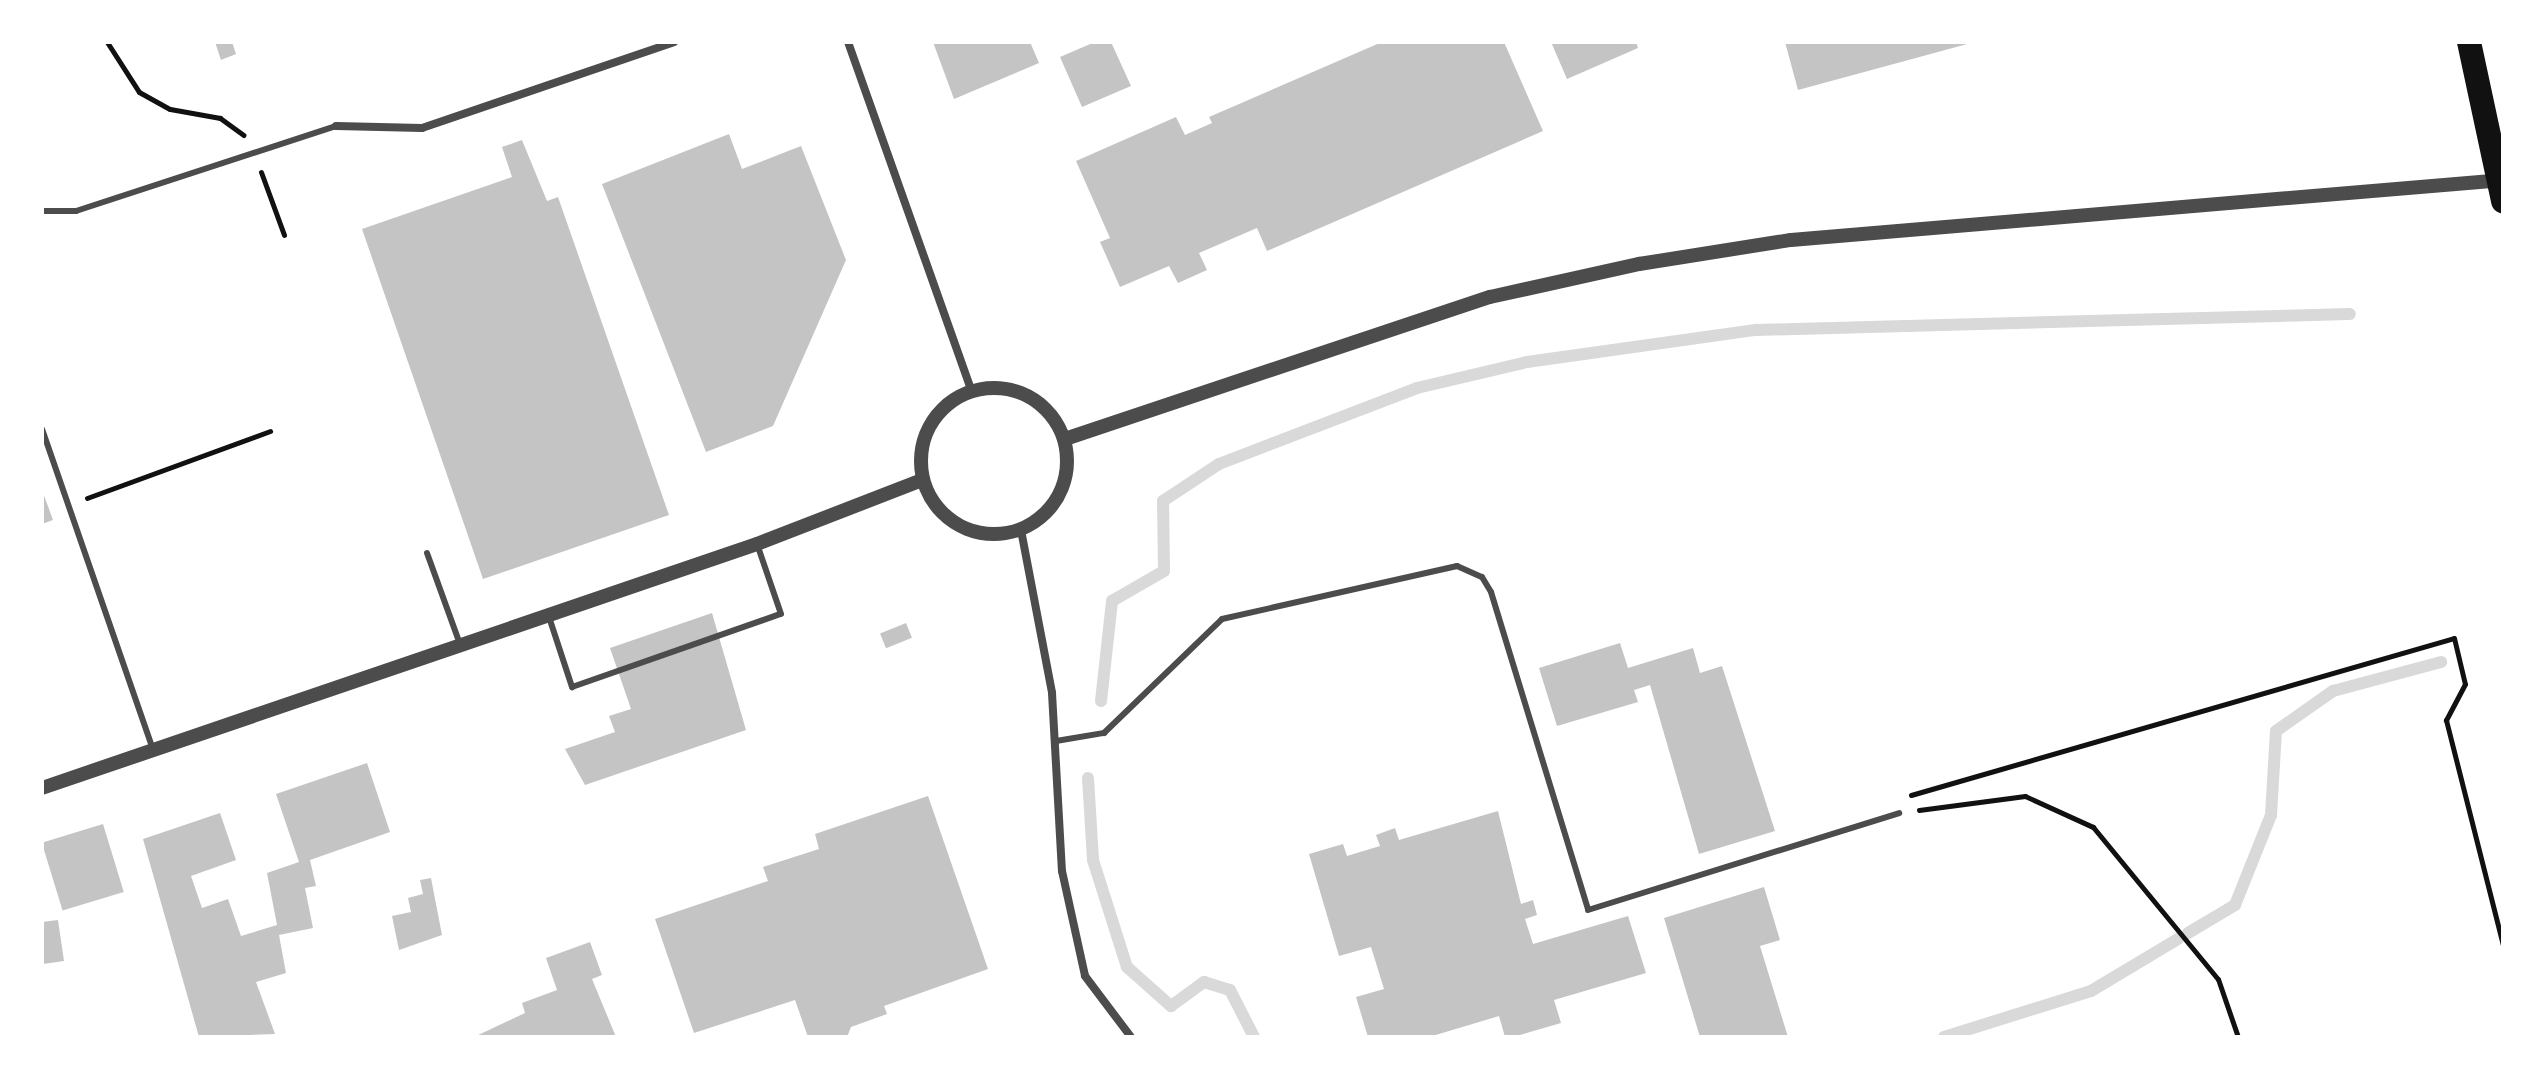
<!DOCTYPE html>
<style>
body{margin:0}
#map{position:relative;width:2545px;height:1079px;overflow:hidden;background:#fff;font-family:Figtree,sans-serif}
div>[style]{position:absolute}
.stream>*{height:12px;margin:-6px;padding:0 6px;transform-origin:6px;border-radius:6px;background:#d9d9d9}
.building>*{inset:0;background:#c4c4c4;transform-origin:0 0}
.path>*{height:5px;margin:-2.5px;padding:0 2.5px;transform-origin:2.5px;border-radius:2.5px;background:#111}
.service>*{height:6px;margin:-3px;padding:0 3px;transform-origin:3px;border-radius:3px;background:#4c4c4c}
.minor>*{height:8px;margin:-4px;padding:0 4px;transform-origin:4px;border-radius:4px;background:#4c4c4c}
.tertiary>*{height:14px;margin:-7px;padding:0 7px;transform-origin:7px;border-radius:7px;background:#4c4c4c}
.tertiary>.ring{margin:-7px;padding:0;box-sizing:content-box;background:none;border:14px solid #4c4c4c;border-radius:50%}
.motorway>*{height:24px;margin:-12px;padding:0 12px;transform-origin:12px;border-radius:12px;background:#111}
span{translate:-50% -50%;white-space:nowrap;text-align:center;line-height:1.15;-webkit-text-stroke:6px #fff;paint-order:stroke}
.frame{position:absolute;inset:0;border:44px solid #fff;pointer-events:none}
</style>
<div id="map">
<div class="stream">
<div style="left:1101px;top:701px;width:101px;rotate:-83.7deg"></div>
<div style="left:1112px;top:601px;width:60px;rotate:-30deg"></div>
<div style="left:1164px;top:571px;width:70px;rotate:-90.8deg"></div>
<div style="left:1163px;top:501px;width:67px;rotate:-33.5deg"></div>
<div style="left:1219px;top:464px;width:212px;rotate:-21deg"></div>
<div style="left:1417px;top:388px;width:113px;rotate:-13.3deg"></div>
<div style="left:1527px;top:362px;width:231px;rotate:-8deg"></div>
<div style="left:1756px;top:330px;width:594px;rotate:-1.54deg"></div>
<div style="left:1088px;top:778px;width:82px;rotate:86.5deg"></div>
<div style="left:1093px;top:860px;width:112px;rotate:72.4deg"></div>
<div style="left:1127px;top:967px;width:59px;rotate:41.6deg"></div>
<div style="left:1171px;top:1006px;width:41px;rotate:-36deg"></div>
<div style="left:1204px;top:982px;width:27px;rotate:17deg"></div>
<div style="left:1230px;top:990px;width:53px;rotate:62.9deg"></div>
<div style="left:2188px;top:933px;width:55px;rotate:-30.8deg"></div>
<div style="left:2235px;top:905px;width:97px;rotate:-68.2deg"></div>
<div style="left:2271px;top:815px;width:84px;rotate:-86.6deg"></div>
<div style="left:2276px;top:731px;width:70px;rotate:-35.1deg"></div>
<div style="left:2333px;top:691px;width:112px;rotate:-15deg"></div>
<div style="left:1944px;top:1037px;width:154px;rotate:-17.4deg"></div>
<div style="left:2091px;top:991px;width:101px;rotate:-30.9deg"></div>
</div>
<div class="building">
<div style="clip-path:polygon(215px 42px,232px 42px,236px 54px,221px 60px)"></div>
<div style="clip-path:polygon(933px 42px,1030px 42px,1039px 63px,954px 99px)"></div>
<div style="clip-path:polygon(1095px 42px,1111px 42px,1131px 86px,1082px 107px,1060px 57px)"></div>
<div style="clip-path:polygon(1382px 42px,1504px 42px,1543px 131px,1267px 251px,1257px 228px,1199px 253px,1207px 270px,1178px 283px,1169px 266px,1120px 287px,1100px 242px,1110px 238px,1076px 161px,1176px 117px,1185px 135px,1212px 123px,1209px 117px)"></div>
<div style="clip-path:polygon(1551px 42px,1636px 42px,1638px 48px,1567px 79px)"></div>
<div style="clip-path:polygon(1785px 42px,1971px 42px,1971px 43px,1798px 90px)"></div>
<div style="clip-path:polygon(729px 134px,742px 169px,801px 146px,846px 260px,773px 426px,706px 452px,602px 184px)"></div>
<div style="clip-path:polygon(522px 140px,547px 201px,558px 197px,669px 515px,483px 579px,362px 229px,512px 177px,502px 147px)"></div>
<div style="clip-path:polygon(42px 490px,53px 520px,42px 524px)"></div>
<div style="clip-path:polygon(712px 613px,746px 730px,585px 785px,565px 749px,615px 732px,609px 716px,631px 709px,610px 648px)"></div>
<div style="left:906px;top:623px;width:16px;height:28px;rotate:68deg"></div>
<div style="clip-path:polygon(1620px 643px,1628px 668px,1693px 648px,1700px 673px,1722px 666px,1775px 831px,1699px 854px,1650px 685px,1634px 690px,1638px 702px,1557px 726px,1539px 668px)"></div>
<div style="clip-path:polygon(367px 763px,390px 832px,310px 860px,316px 886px,305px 888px,313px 928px,279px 935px,286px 973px,256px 982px,275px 1034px,199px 1037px,143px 839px,220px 813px,236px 860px,191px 876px,202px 908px,228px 899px,241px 936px,277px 925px,267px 873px,299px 862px,276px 794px)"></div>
<div style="clip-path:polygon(928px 796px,988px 969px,884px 1006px,887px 1014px,851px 1027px,847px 1037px,808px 1037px,795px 1000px,694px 1033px,655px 919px,768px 881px,763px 867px,819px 849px,815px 834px)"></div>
<div style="clip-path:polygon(1498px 811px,1521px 904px,1533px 900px,1537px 915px,1525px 919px,1533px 944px,1628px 916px,1646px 973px,1554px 1000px,1561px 1023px,1513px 1037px,1505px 1037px,1499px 1016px,1429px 1037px,1368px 1037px,1356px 997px,1384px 989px,1371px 947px,1339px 956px,1309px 854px,1343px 844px,1347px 856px,1380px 846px,1376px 835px,1395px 828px,1399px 840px)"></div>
<div style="left:103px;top:824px;width:71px;height:64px;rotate:73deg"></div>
<div style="clip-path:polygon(431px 878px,442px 935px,399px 950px,392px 916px,411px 912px,408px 898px,423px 894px,420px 880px)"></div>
<div style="clip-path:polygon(1764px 887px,1780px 940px,1760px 946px,1788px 1037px,1700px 1037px,1664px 918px)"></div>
<div style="clip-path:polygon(58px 920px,64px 961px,43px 964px,42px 922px)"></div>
<div style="clip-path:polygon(590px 942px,602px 975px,592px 979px,616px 1037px,474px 1037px,525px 1013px,522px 1003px,557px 990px,546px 958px)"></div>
</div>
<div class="path">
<div style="left:107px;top:42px;width:59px;rotate:57.4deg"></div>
<div style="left:139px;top:92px;width:35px;rotate:29deg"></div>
<div style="left:170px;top:109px;width:51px;rotate:10.2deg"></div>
<div style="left:220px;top:118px;width:29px;rotate:36deg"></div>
<div style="left:261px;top:172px;width:67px;rotate:69.9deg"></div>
<div style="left:87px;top:498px;width:195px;rotate:-20.1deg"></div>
<div style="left:1911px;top:795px;width:565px;rotate:-16.13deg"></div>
<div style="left:2454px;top:638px;width:47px;rotate:76.6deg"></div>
<div style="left:2465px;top:684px;width:41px;rotate:117.8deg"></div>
<div style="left:2446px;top:720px;width:233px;rotate:75.8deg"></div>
<div style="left:1919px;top:810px;width:107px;rotate:-7.5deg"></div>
<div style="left:2025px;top:796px;width:75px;rotate:24.5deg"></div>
<div style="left:2093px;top:827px;width:197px;rotate:50.6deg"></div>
<div style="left:2218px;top:979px;width:61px;rotate:71deg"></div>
</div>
<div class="service">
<div style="left:42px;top:211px;width:34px"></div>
<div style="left:76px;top:211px;width:274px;rotate:-18.1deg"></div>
<div style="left:42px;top:429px;width:340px;rotate:70.9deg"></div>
<div style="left:427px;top:553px;width:97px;rotate:70.1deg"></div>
<div style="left:549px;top:617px;width:74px;rotate:71.8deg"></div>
<div style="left:572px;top:687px;width:221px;rotate:-19.3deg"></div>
<div style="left:781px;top:614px;width:74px;rotate:-108.9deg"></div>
<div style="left:1056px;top:741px;width:49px;rotate:-9.5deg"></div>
<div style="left:1104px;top:733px;width:164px;rotate:-44deg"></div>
<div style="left:1222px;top:619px;width:241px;rotate:-12.7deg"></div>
<div style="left:1457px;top:566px;width:27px;rotate:24deg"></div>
<div style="left:1482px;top:577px;width:17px;rotate:59deg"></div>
<div style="left:1491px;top:592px;width:332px;rotate:73deg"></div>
<div style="left:1588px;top:910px;width:326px;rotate:-17.3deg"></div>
</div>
<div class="minor">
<div style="left:848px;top:42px;width:369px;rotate:70.5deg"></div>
<div style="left:336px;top:126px;width:86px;rotate:1.3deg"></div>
<div style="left:422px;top:128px;width:266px;rotate:-18.8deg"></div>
<div style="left:1021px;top:530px;width:166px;rotate:79.2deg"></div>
<div style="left:1052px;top:693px;width:178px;rotate:86.8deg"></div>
<div style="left:1062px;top:871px;width:107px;rotate:77.6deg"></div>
<div style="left:1085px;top:976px;width:76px;rotate:53deg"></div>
</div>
<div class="tertiary">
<div class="ring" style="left:921px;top:388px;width:132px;height:132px"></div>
<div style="left:1065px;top:439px;width:448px;rotate:-18.5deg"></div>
<div style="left:1490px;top:297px;width:153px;rotate:-12.5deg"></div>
<div style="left:1639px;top:264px;width:154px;rotate:-9deg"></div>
<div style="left:1791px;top:240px;width:715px;rotate:-4.82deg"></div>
<div style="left:42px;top:788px;width:755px;rotate:-18.84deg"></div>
<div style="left:757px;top:544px;width:177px;rotate:-21.2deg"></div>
</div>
<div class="motorway">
<div style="left:2469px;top:42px;width:163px;rotate:77.9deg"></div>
</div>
<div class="frame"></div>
</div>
